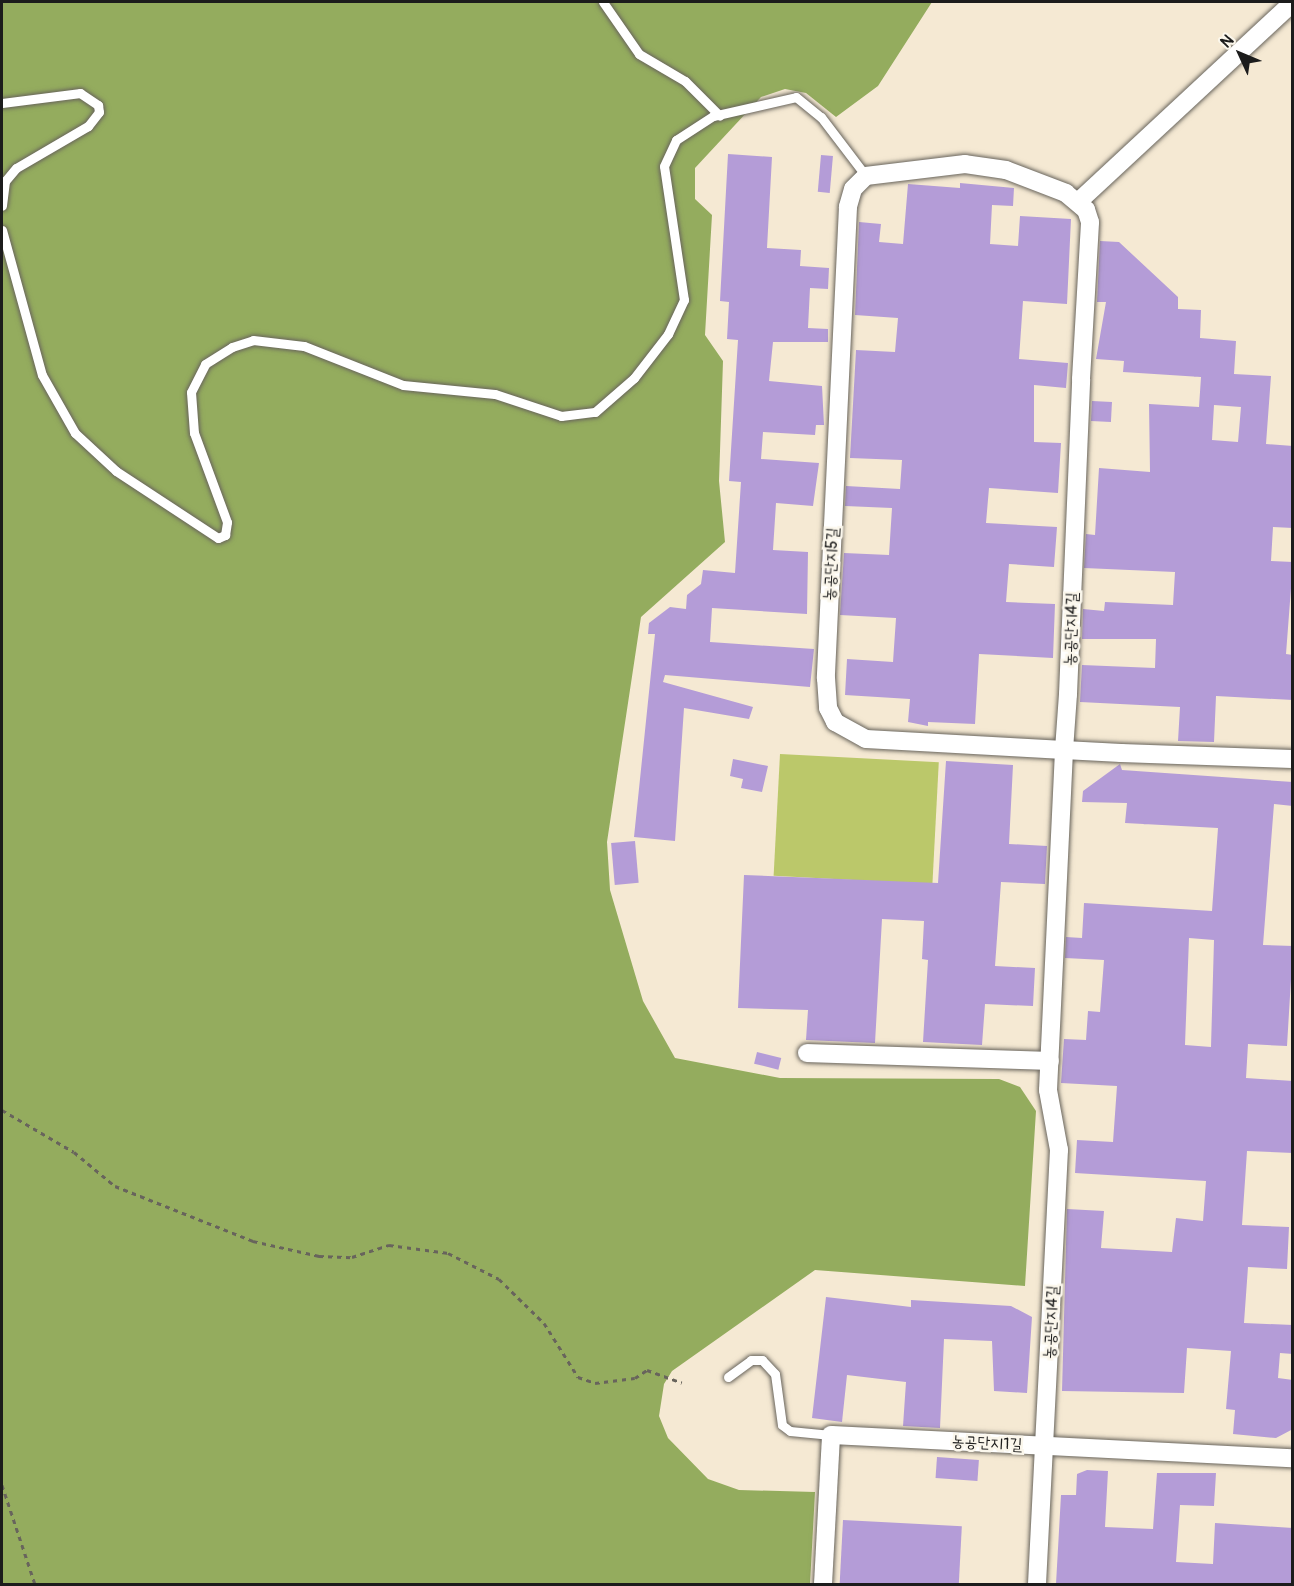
<!DOCTYPE html>
<meta charset="utf-8">
<style>
body{margin:0}
#map{position:relative;width:1294px;height:1586px;overflow:hidden;background:#f5e9d3;font-family:Pangolin,"Poor Story",sans-serif}
div>[style]{position:absolute}
.green>*{inset:0;background:#bbc86a;transform-origin:0 0}
.forest>*{inset:0;background:#94ac5e}
.building>*{inset:0;background:#b49cd7;transform-origin:0 0}
.path>*{height:3px;margin-top:-1.5px;transform-origin:0;background:repeating-linear-gradient(90deg,#68645c 0 4.5px,transparent 0 9px)}
.roads{filter:drop-shadow(0 0 2px #68645c) drop-shadow(0 0 2px #68645c)}
.service>*{height:9px;margin:-4.5px;padding:0 4.5px;transform-origin:4.5px;border-radius:4.5px;background:#fff}
.minor>*{height:18px;margin:-9px;padding:0 9px;transform-origin:9px;border-radius:9px;background:#fff}
span{translate:-50% -50%;white-space:nowrap;text-align:center;line-height:1.15;-webkit-text-stroke:5px #fbf7ec;paint-order:stroke}
.street-label{font-size:16px;color:#1c1c1c}
.frame{position:absolute;inset:0;border:3px solid #1c1c1c;pointer-events:none}
.north{position:absolute;left:1210px;top:24px;width:60px;height:60px;-webkit-text-stroke:4px #fbf7ec;paint-order:stroke;rotate:314deg;font-size:16px;font-weight:700;line-height:24px;text-align:center;color:#1c1c1c}
.north::after{content:'';display:block;margin:auto;width:21px;height:27px;background:#1c1c1c;clip-path:polygon(50% 0,100% 100%,50% 72%,0 100%)}
</style>
<div id="map">
<div class="green">
<div style="left:780px;top:754px;width:159px;height:122px;rotate:3deg"></div>
</div>
<div class="forest">
<div style="clip-path:polygon(2px 2px,932px 2px,878px 86px,836px 117px,806px 93px,785px 89px,761px 97px,695px 168px,695px 199px,712px 215px,705px 335px,723px 361px,719px 481px,725px 542px,641px 617px,607px 842px,610px 890px,643px 1001px,675px 1058px,780px 1078px,999px 1079px,1020px 1087px,1036px 1111px,1025px 1286px,815px 1270px,672px 1371px,664px 1384px,659px 1416px,668px 1438px,708px 1479px,739px 1490px,815px 1492px,810px 1584px,2px 1584px)"></div>
</div>
<div class="building">
<div style="clip-path:polygon(728px 154px,772px 157px,767px 248px,801px 250px,800px 266px,829px 268px,828px 289px,810px 288px,808px 328px,828px 329px,828px 342px,773px 342px,769px 381px,822px 386px,824px 425px,816px 425px,815px 435px,763px 432px,761px 459px,819px 463px,813px 506px,776px 503px,773px 550px,808px 552px,807px 614px,712px 608px,710px 642px,814px 649px,810px 687px,665px 675px,663px 682px,753px 707px,749px 719px,684px 708px,675px 841px,634px 837px,655px 634px,648px 634px,649px 623px,670px 607px,686px 609px,687px 595px,701px 584px,703px 570px,735px 573px,741px 482px,729px 481px,738px 340px,727px 339px,729px 302px,720px 301px)"></div>
<div style="left:821px;top:155px;width:12px;height:37px;rotate:5deg"></div>
<div style="clip-path:polygon(960px 183px,1014px 188px,1013px 206px,992px 205px,990px 244px,1018px 246px,1020px 216px,1071px 219px,1067px 304px,1023px 301px,1019px 359px,1068px 363px,1066px 388px,1034px 385px,1034px 442px,1061px 443px,1058px 493px,989px 488px,986px 523px,1057px 527px,1054px 567px,1009px 564px,1006px 602px,1055px 604px,1053px 658px,979px 654px,975px 724px,928px 722px,928px 726px,908px 722px,910px 699px,845px 695px,847px 659px,893px 662px,896px 618px,840px 615px,844px 553px,889px 555px,892px 508px,845px 506px,846px 486px,900px 489px,902px 460px,850px 458px,856px 350px,895px 352px,898px 318px,855px 315px,859px 222px,881px 224px,879px 242px,903px 244px,908px 184px,960px 188px)"></div>
<div style="clip-path:polygon(evenodd,1100px 241px,1119px 242px,1178px 297px,1178px 309px,1201px 310px,1200px 338px,1236px 341px,1234px 374px,1271px 376px,1266px 444px,1293px 446px,1293px 528px,1273px 527px,1271px 561px,1293px 562px,1286px 654px,1293px 655px,1293px 700px,1216px 696px,1214px 742px,1178px 741px,1180px 707px,1080px 702px,1082px 665px,1155px 668px,1156px 639px,1082px 639px,1083px 609px,1104px 611px,1105px 602px,1173px 605px,1175px 572px,1084px 568px,1086px 534px,1095px 535px,1099px 468px,1150px 472px,1149px 404px,1199px 407px,1201px 377px,1123px 372px,1124px 361px,1096px 359px,1106px 302px,1097px 302px,1100px 241px,1214px 405px,1241px 407px,1238px 442px,1212px 440px,1214px 405px)"></div>
<div style="left:1092px;top:401px;width:20px;height:20px;rotate:3deg"></div>
<div style="clip-path:polygon(733px 759px,768px 766px,762px 792px,741px 788px,743px 779px,730px 776px)"></div>
<div style="clip-path:polygon(946px 761px,1013px 765px,1009px 844px,1047px 846px,1045px 884px,1001px 882px,995px 966px,1035px 968px,1033px 1006px,985px 1004px,982px 1045px,923px 1042px,928px 960px,922px 959px,924px 921px,882px 919px,875px 1043px,806px 1040px,808px 1010px,738px 1008px,744px 875px,938px 883px)"></div>
<div style="clip-path:polygon(evenodd,1120px 764px,1122px 770px,1293px 782px,1293px 806px,1274px 804px,1263px 945px,1293px 946px,1287px 1046px,1248px 1044px,1246px 1078px,1293px 1081px,1293px 1153px,1247px 1151px,1242px 1225px,1289px 1227px,1287px 1269px,1248px 1267px,1244px 1323px,1293px 1325px,1293px 1354px,1280px 1353px,1278px 1378px,1293px 1380px,1293px 1429px,1276px 1438px,1233px 1434px,1235px 1410px,1226px 1409px,1231px 1351px,1187px 1348px,1184px 1393px,1062px 1391px,1067px 1209px,1104px 1211px,1101px 1248px,1172px 1252px,1176px 1218px,1203px 1221px,1206px 1181px,1075px 1173px,1077px 1140px,1113px 1142px,1117px 1086px,1061px 1083px,1064px 1039px,1086px 1040px,1088px 1011px,1100px 1012px,1104px 960px,1065px 958px,1066px 937px,1082px 938px,1084px 903px,1212px 911px,1218px 828px,1125px 823px,1127px 803px,1082px 802px,1083px 791px,1120px 764px,1189px 938px,1214px 940px,1211px 1047px,1185px 1045px,1189px 938px)"></div>
<div style="left:635px;top:841px;width:42px;height:24px;rotate:85deg"></div>
<div style="left:757px;top:1052px;width:25px;height:12px;rotate:14deg"></div>
<div style="clip-path:polygon(826px 1297px,911px 1307px,911px 1300px,1011px 1306px,1032px 1317px,1027px 1393px,994px 1391px,992px 1341px,944px 1339px,940px 1428px,903px 1426px,906px 1382px,847px 1375px,842px 1422px,812px 1418px)"></div>
<div style="left:937px;top:1457px;width:42px;height:21px;rotate:4deg"></div>
<div style="clip-path:polygon(1087px 1470px,1108px 1471px,1105px 1527px,1153px 1529px,1157px 1473px,1216px 1473px,1214px 1506px,1180px 1505px,1176px 1562px,1213px 1564px,1215px 1523px,1293px 1528px,1293px 1584px,1056px 1584px,1061px 1495px,1076px 1495px,1077px 1474px)"></div>
<div style="left:843px;top:1520px;width:119px;height:64px;rotate:3deg"></div>
</div>
<div class="path">
<div style="left:2px;top:1110px;width:83px;rotate:30.3deg"></div>
<div style="left:74px;top:1152px;width:53px;rotate:39.7deg"></div>
<div style="left:115px;top:1186px;width:149px;rotate:21.7deg"></div>
<div style="left:253px;top:1241px;width:68px;rotate:12.8deg"></div>
<div style="left:319px;top:1256px;width:33px;rotate:2deg"></div>
<div style="left:352px;top:1257px;width:39px;rotate:-18deg"></div>
<div style="left:389px;top:1245px;width:60px;rotate:7.7deg"></div>
<div style="left:448px;top:1253px;width:57px;rotate:27deg"></div>
<div style="left:499px;top:1279px;width:63px;rotate:44.4deg"></div>
<div style="left:544px;top:1323px;width:64px;rotate:57.8deg"></div>
<div style="left:578px;top:1377px;width:18px;rotate:19deg"></div>
<div style="left:595px;top:1383px;width:40px;rotate:-7.1deg"></div>
<div style="left:635px;top:1378px;width:14px;rotate:-34deg"></div>
<div style="left:647px;top:1370px;width:37px;rotate:20deg"></div>
<div style="left:2px;top:1485px;width:104px;rotate:71.6deg"></div>
</div>
<div class="roads">
<div class="service">
<div style="left:603px;top:2px;width:63px;rotate:55.3deg"></div>
<div style="left:639px;top:54px;width:53px;rotate:30.4deg"></div>
<div style="left:685px;top:81px;width:49px;rotate:45deg"></div>
<div style="left:2px;top:103px;width:79px;rotate:-7.3deg"></div>
<div style="left:80px;top:93px;width:22px;rotate:34deg"></div>
<div style="left:98px;top:105px;width:7px;rotate:82deg"></div>
<div style="left:99px;top:112px;width:18px;rotate:128deg"></div>
<div style="left:88px;top:126px;width:83px;rotate:149.7deg"></div>
<div style="left:16px;top:168px;width:17px;rotate:130deg"></div>
<div style="left:5px;top:181px;width:25px;rotate:97deg"></div>
<div style="left:2px;top:230px;width:150px;rotate:74.6deg"></div>
<div style="left:42px;top:375px;width:67px;rotate:60.4deg"></div>
<div style="left:75px;top:433px;width:56px;rotate:42.8deg"></div>
<div style="left:116px;top:471px;width:122px;rotate:33.3deg"></div>
<div style="left:218px;top:538px;width:8px;rotate:-23deg"></div>
<div style="left:225px;top:535px;width:13px;rotate:-81deg"></div>
<div style="left:227px;top:522px;width:95px;rotate:-110.3deg"></div>
<div style="left:194px;top:433px;width:41px;rotate:-94.2deg"></div>
<div style="left:191px;top:392px;width:31px;rotate:-63deg"></div>
<div style="left:205px;top:364px;width:32px;rotate:-32deg"></div>
<div style="left:232px;top:347px;width:22px;rotate:-18deg"></div>
<div style="left:253px;top:340px;width:51px;rotate:6.7deg"></div>
<div style="left:304px;top:346px;width:106px;rotate:21.5deg"></div>
<div style="left:403px;top:385px;width:92px;rotate:5.6deg"></div>
<div style="left:495px;top:394px;width:70px;rotate:18.4deg"></div>
<div style="left:561px;top:416px;width:34px;rotate:-7deg"></div>
<div style="left:595px;top:412px;width:52px;rotate:-41.1deg"></div>
<div style="left:634px;top:378px;width:56px;rotate:-52.3deg"></div>
<div style="left:668px;top:334px;width:38px;rotate:-65deg"></div>
<div style="left:684px;top:300px;width:135px;rotate:-98.5deg"></div>
<div style="left:664px;top:166px;width:29px;rotate:-65deg"></div>
<div style="left:676px;top:140px;width:44px;rotate:-33deg"></div>
<div style="left:713px;top:116px;width:85px;rotate:-12.9deg"></div>
<div style="left:796px;top:97px;width:32px;rotate:39deg"></div>
<div style="left:821px;top:117px;width:74px;rotate:52.7deg"></div>
<div style="left:728px;top:1377px;width:29px;rotate:-36deg"></div>
<div style="left:751px;top:1360px;width:11px"></div>
<div style="left:762px;top:1360px;width:19px;rotate:47deg"></div>
<div style="left:775px;top:1374px;width:51px;rotate:82.2deg"></div>
<div style="left:782px;top:1425px;width:10px;rotate:37deg"></div>
<div style="left:790px;top:1431px;width:41px;rotate:5.6deg"></div>
</div>
<div class="minor">
<div style="left:1078px;top:202px;width:292px;rotate:-42.9deg"></div>
<div style="left:807px;top:1053px;width:243px;rotate:1.9deg"></div>
<div style="left:823px;top:1584px;width:149px;rotate:-86.9deg"></div>
<div style="left:831px;top:1435px;width:462px;rotate:2.9deg"></div>
<div style="left:1037px;top:1584px;width:435px;rotate:-87.1deg"></div>
<div style="left:1059px;top:1150px;width:61px;rotate:-100.4deg"></div>
<div style="left:1048px;top:1090px;width:340px;rotate:-87.3deg"></div>
<div style="left:1064px;top:750px;width:56px;rotate:-85.9deg"></div>
<div style="left:1068px;top:694px;width:315px;rotate:-87.6deg"></div>
<div style="left:1081px;top:379px;width:157px;rotate:-86.7deg"></div>
<div style="left:1090px;top:222px;width:13px;rotate:-108deg"></div>
<div style="left:1086px;top:210px;width:26px;rotate:-140deg"></div>
<div style="left:1066px;top:193px;width:64px;rotate:-159deg"></div>
<div style="left:1006px;top:170px;width:41px;rotate:-171.7deg"></div>
<div style="left:965px;top:164px;width:100px;rotate:173.1deg"></div>
<div style="left:866px;top:176px;width:18px;rotate:135deg"></div>
<div style="left:853px;top:189px;width:19px;rotate:106deg"></div>
<div style="left:848px;top:207px;width:472px;rotate:92.7deg"></div>
<div style="left:826px;top:678px;width:30px;rotate:86deg"></div>
<div style="left:828px;top:708px;width:16px;rotate:63deg"></div>
<div style="left:835px;top:722px;width:35px;rotate:29deg"></div>
<div style="left:866px;top:739px;width:198px;rotate:3.2deg"></div>
<div style="left:1064px;top:750px;width:57px;rotate:3deg"></div>
<div style="left:1121px;top:753px;width:171px;rotate:2deg"></div>
</div>
</div>
<div class="street-label">
<span style="left:831px;top:564px;rotate:-87deg">농공단지5길</span>
<span style="left:1071px;top:629px;rotate:-88deg">농공단지4길</span>
<span style="left:1051px;top:1322px;rotate:-87deg">농공단지4길</span>
<span style="left:987px;top:1443px;rotate:3deg">농공단지1길</span>
</div>
<div class="frame"></div>
<div class="north">N</div>
</div>
